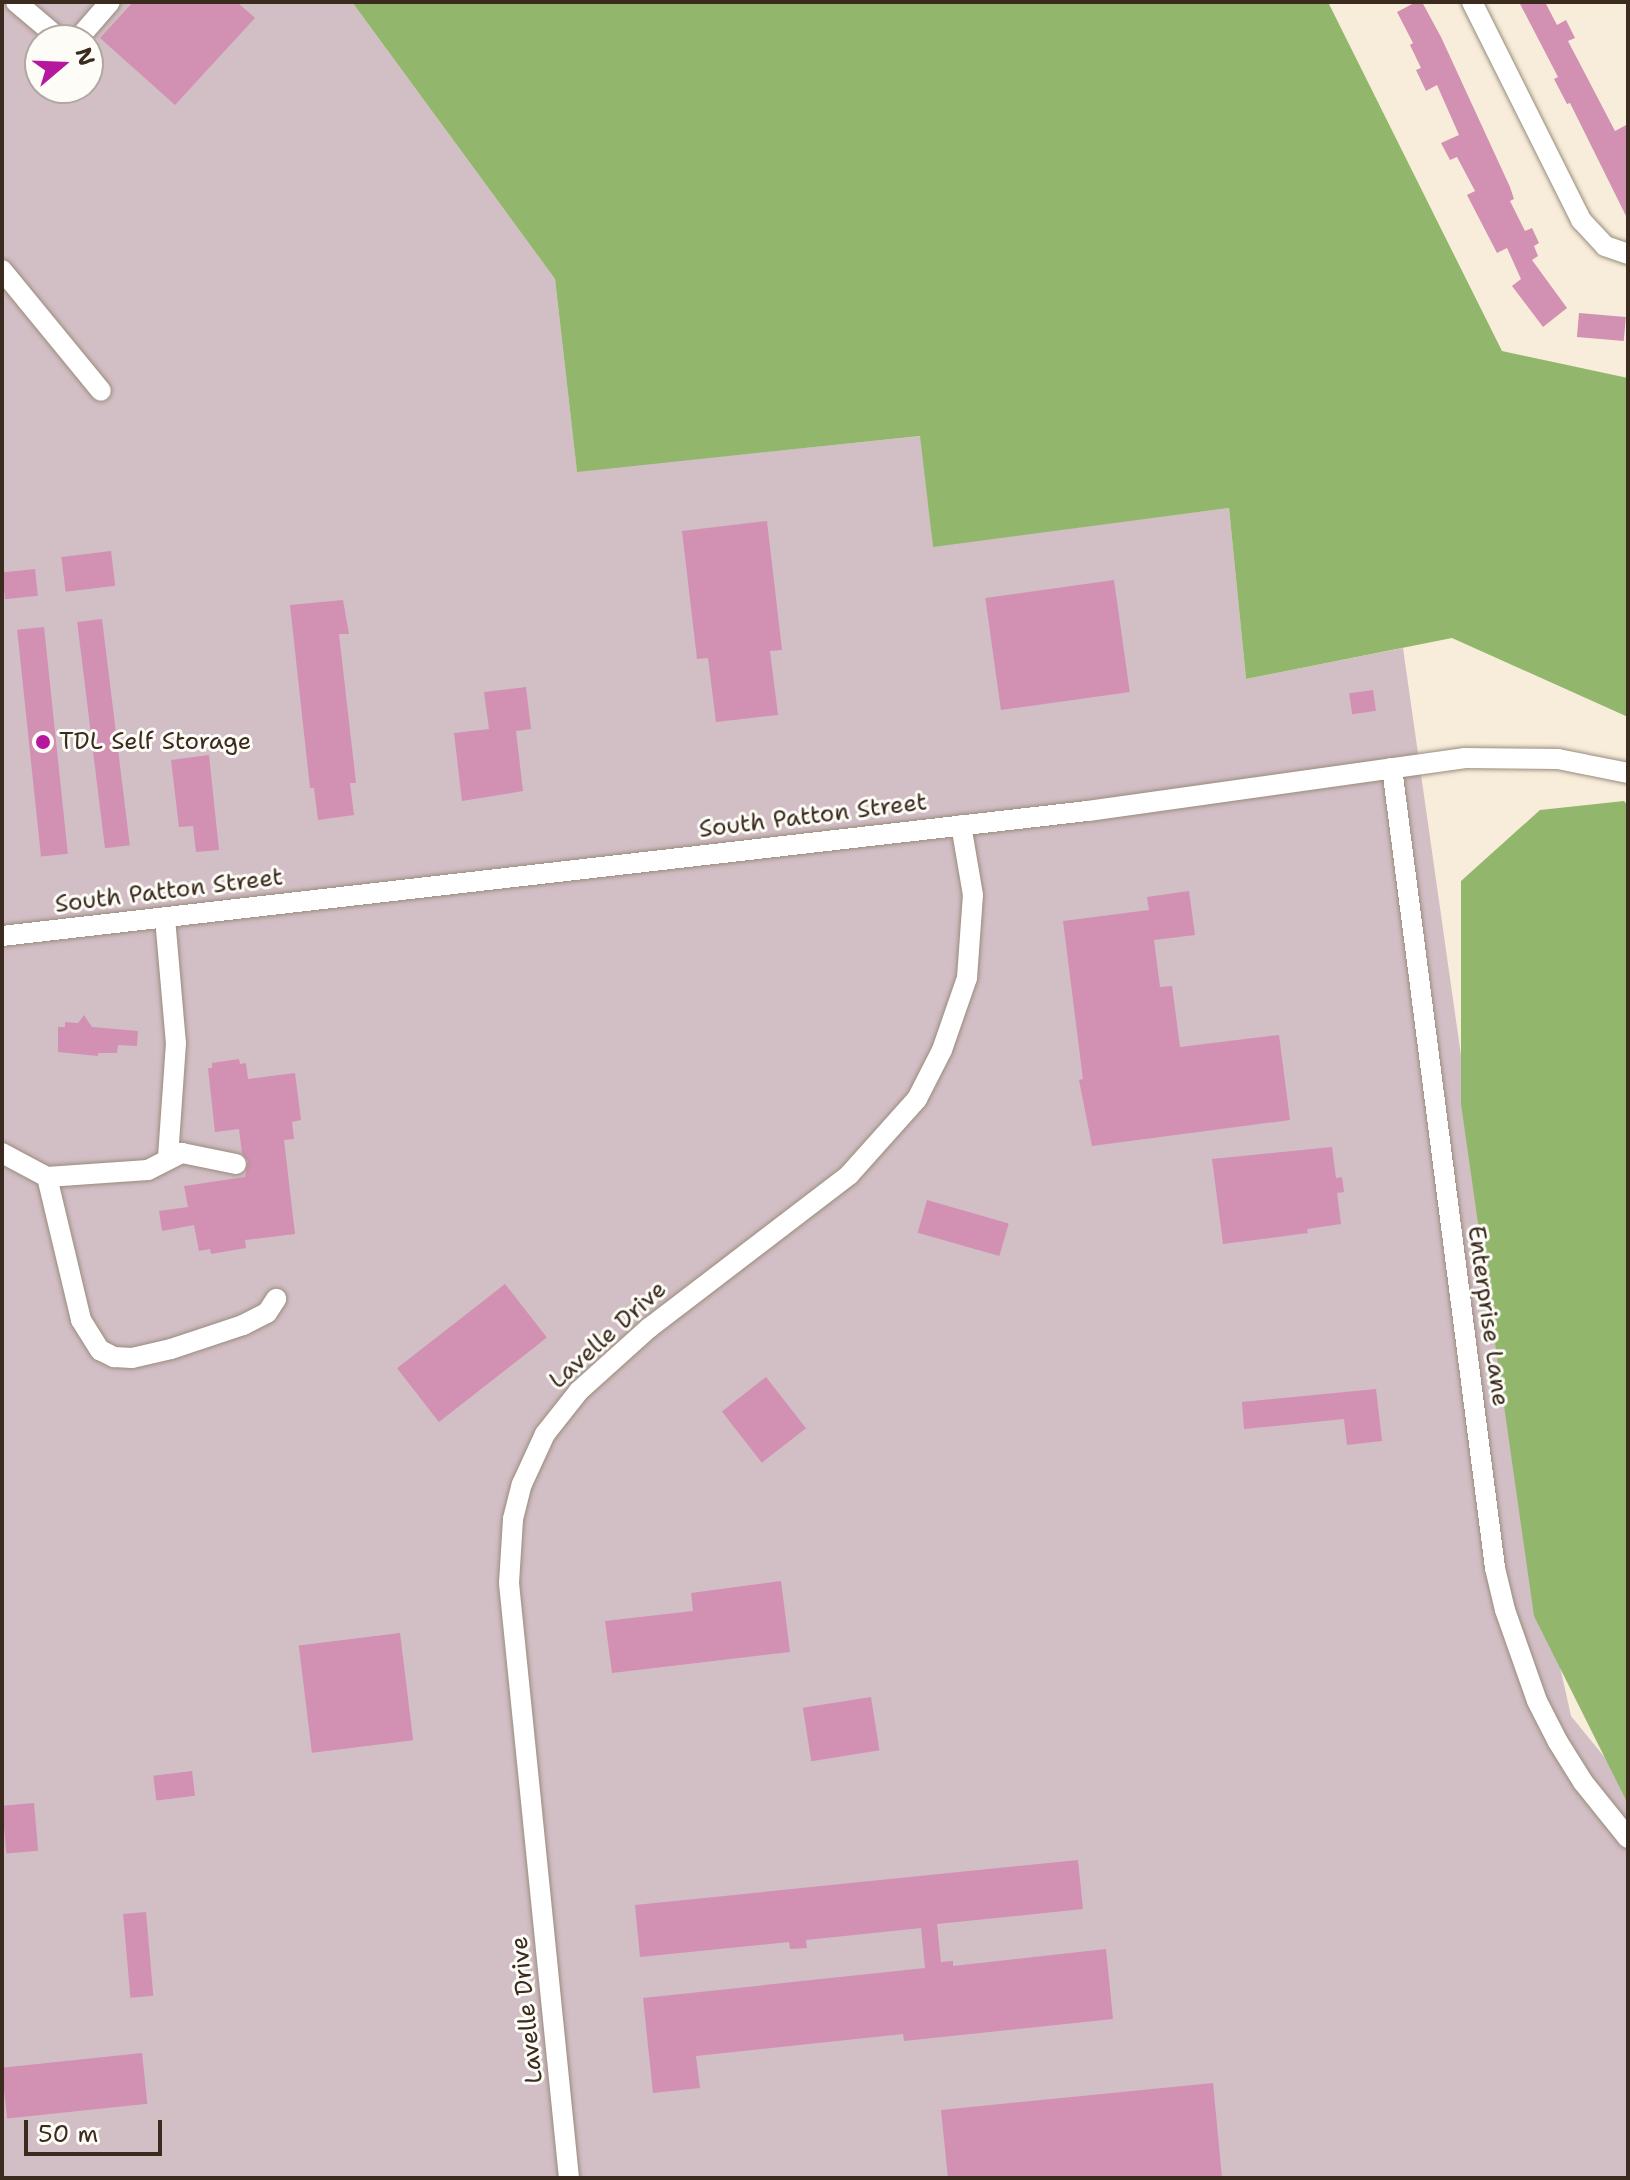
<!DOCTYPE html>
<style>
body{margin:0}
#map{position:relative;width:1630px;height:2180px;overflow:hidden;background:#f7edda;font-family:"Shantell Sans",sans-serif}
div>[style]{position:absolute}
.industrial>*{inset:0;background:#d2bec5}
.forest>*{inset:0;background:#92b76c}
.building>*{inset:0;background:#d291b2;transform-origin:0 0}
.roads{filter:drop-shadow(0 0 2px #998c7c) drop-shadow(0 0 2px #998c7c)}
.minor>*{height:20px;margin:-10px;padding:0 10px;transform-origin:10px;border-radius:10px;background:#fff}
.dots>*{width:22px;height:22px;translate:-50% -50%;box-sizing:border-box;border:4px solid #fdfcf7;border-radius:50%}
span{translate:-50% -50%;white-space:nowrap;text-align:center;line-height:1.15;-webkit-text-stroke:6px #fdfcf7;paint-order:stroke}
.poi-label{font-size:24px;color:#3b2a1e}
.left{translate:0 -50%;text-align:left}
.street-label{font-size:24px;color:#3b2a1e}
.frame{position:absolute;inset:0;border:4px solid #3b2a1e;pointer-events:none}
.north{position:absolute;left:24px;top:24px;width:80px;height:80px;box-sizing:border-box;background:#fdfcf7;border:2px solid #afa8a0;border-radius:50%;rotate:71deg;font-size:22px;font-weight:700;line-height:32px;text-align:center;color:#3b2a1e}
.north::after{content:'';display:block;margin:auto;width:28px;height:36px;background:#b5179e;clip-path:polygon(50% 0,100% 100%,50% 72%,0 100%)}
.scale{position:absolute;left:24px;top:2120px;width:138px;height:36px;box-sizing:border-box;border:4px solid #3b2a1e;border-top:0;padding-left:10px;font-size:24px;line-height:28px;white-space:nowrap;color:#3b2a1e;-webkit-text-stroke:6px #fdfcf7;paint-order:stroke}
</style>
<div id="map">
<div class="industrial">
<div style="clip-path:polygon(evenodd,2px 2px,352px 2px,555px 279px,577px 471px,921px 436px,933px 546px,1229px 508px,1246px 679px,1403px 648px,1527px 1519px,1571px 1716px,1628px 1786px,1628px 2178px,2px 2178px,2px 2px,40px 40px,88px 40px,88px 88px,40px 88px,40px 40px)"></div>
</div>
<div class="forest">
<div style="clip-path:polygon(352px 2px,1328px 2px,1502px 351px,1628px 378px,1628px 717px,1452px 638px,1246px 679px,1229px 508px,933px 547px,920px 436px,577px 472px,555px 279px)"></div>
<div style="clip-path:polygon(1624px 801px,1628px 806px,1628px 1804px,1534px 1616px,1461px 1104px,1461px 881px,1540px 810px)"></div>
</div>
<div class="building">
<div style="clip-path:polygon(133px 2px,237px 2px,255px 18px,175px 105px,100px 38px)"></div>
<div style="clip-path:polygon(1416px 2px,1422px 2px,1441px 37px,1510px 187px,1514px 199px,1510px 201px,1525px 231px,1532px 228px,1539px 243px,1534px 246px,1538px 256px,1532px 260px,1567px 308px,1543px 327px,1512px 286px,1521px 279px,1507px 248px,1497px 253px,1467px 195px,1475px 191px,1457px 157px,1450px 160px,1441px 143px,1459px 135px,1437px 85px,1426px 91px,1416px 70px,1421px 68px,1410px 45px,1413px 43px,1397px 12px)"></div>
<div style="clip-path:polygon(1519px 2px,1545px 2px,1557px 25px,1566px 20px,1575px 38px,1568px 41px,1615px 131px,1628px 124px,1628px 220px,1570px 103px,1567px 104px,1554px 79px,1558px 77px)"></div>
<div style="left:1579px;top:313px;width:47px;height:24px;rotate:5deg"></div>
<div style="clip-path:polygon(767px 521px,782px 650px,770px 651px,778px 715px,716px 722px,708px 658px,697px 659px,682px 531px)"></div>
<div style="left:111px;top:551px;width:35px;height:50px;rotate:83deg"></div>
<div style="left:35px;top:569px;width:27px;height:33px;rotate:84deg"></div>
<div style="left:1114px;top:580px;width:113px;height:130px;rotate:82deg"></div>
<div style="clip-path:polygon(343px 600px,349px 634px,339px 634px,356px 783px,350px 783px,354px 815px,318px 820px,314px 788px,310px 788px,290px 605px)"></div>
<div style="left:102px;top:619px;width:228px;height:25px;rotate:83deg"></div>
<div style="left:44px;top:627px;width:228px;height:27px;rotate:84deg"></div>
<div style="clip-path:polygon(526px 687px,531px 729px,516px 731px,523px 791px,462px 801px,454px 733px,489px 729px,484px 692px)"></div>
<div style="left:1373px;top:690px;width:21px;height:24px;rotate:82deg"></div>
<div style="clip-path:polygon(209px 755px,219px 850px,196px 852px,193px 826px,179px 827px,171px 760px)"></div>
<div style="clip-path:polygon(1189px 891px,1195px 935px,1154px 940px,1160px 987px,1172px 986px,1180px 1047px,1279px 1035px,1290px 1120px,1092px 1146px,1079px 1080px,1083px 1079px,1063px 921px,1149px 910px,1147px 897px)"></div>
<div style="clip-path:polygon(84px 1015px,92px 1027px,138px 1031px,137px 1046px,118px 1045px,117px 1053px,98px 1053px,98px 1056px,58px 1052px,58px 1027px,65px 1027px,65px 1022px,78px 1023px)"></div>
<div style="clip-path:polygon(239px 1059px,240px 1064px,246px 1063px,248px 1079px,295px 1073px,301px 1120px,292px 1122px,294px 1139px,284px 1140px,295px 1234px,245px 1240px,246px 1248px,211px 1254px,210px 1249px,199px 1251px,194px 1225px,162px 1231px,159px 1211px,188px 1207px,184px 1186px,245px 1177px,248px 1161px,242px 1153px,239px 1129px,215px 1132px,208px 1068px,212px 1068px,212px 1063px)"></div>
<div style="clip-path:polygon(1332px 1147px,1336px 1178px,1342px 1177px,1344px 1192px,1337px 1193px,1341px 1224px,1307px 1229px,1308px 1233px,1223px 1244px,1212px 1159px)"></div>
<div style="left:927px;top:1200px;width:85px;height:34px;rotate:16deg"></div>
<div style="left:505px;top:1284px;width:68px;height:137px;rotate:52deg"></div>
<div style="left:766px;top:1377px;width:65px;height:56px;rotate:52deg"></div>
<div style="clip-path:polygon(1376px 1389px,1382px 1441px,1347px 1445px,1344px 1419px,1244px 1429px,1242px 1402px)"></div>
<div style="clip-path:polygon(781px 1581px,790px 1652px,612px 1673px,605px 1621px,693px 1611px,691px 1593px)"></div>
<div style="left:400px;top:1633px;width:108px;height:102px;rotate:83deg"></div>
<div style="left:871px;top:1697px;width:54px;height:69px;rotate:81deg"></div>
<div style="left:192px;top:1771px;width:25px;height:39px;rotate:83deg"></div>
<div style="left:34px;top:1803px;width:48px;height:32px;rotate:85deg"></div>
<div style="clip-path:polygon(1078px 1860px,1083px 1909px,937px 1924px,941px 1962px,953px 1961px,953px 1966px,1106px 1949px,1113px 2019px,904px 2041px,903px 2034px,696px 2056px,700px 2088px,653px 2093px,643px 1998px,925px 1968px,921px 1928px,806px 1940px,807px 1948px,790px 1949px,789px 1942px,640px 1957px,635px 1905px)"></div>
<div style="left:146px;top:1912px;width:84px;height:23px;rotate:85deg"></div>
<div style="left:142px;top:2053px;width:51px;height:141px;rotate:84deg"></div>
<div style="clip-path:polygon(1213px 2083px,1222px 2178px,948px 2178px,941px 2110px)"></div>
</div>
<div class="roads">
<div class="minor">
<div style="left:16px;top:2px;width:59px;rotate:40.2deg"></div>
<div style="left:1472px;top:2px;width:244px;rotate:63.4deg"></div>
<div style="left:1581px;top:220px;width:35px;rotate:47deg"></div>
<div style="left:1605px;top:246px;width:24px;rotate:19deg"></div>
<div style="left:77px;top:40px;width:50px;rotate:-49deg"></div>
<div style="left:2px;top:270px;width:156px;rotate:50.7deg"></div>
<div style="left:1392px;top:768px;width:807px;rotate:82.66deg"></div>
<div style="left:1495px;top:1568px;width:43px;rotate:76.6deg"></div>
<div style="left:1505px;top:1610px;width:96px;rotate:70.6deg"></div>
<div style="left:1537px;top:1701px;width:46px;rotate:62.9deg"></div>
<div style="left:1558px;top:1742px;width:47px;rotate:58deg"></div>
<div style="left:1583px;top:1782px;width:72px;rotate:51.2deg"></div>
<div style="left:165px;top:918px;width:125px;rotate:85deg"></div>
<div style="left:176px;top:1043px;width:115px;rotate:94deg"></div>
<div style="left:2px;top:936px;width:1093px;rotate:-6.57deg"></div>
<div style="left:1088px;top:811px;width:381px;rotate:-8deg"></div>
<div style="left:1465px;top:758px;width:93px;rotate:0.6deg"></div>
<div style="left:1558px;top:759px;width:71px;rotate:11.3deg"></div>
<div style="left:2px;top:1153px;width:51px;rotate:28.1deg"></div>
<div style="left:47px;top:1177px;width:101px;rotate:-4deg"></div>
<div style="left:148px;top:1170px;width:38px;rotate:-27deg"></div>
<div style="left:182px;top:1153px;width:55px;rotate:11.5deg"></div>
<div style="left:47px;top:1177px;width:147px;rotate:76.6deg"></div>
<div style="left:81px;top:1320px;width:36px;rotate:58deg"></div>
<div style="left:100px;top:1350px;width:16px;rotate:27deg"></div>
<div style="left:114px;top:1357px;width:18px;rotate:3deg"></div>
<div style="left:132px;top:1358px;width:40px;rotate:-13deg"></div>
<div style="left:171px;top:1349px;width:76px;rotate:-18.4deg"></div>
<div style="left:243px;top:1325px;width:27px;rotate:-27deg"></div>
<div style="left:267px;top:1313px;width:17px;rotate:-57deg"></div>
<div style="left:569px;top:2178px;width:598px;rotate:-95.76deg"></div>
<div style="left:509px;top:1583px;width:64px;rotate:-86.4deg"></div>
<div style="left:513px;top:1519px;width:36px;rotate:-76deg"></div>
<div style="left:522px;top:1484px;width:55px;rotate:-65.3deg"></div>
<div style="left:545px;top:1434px;width:55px;rotate:-51.7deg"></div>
<div style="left:579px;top:1391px;width:94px;rotate:-42deg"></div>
<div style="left:649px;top:1328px;width:252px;rotate:-37.4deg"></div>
<div style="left:849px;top:1175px;width:102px;rotate:-48.2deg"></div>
<div style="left:917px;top:1099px;width:55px;rotate:-63deg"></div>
<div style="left:942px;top:1050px;width:76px;rotate:-70.9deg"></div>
<div style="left:967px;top:978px;width:83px;rotate:-85.9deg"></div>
<div style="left:973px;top:895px;width:71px;rotate:-99.7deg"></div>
</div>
</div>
<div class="dots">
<div style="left:43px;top:742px;background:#b5179e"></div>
</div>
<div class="poi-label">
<span class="left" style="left:59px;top:742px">TDL Self Storage</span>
</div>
<div class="street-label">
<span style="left:813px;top:816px;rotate:-7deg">South Patton Street</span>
<span style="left:169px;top:891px;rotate:-7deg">South Patton Street</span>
<span style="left:1488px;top:1316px;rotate:82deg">Enterprise Lane</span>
<span style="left:608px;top:1335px;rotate:-42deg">Lavelle Drive</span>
<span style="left:527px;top:2010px;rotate:-96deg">Lavelle Drive</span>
</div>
<div class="frame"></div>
<div class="north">N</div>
<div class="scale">50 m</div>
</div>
